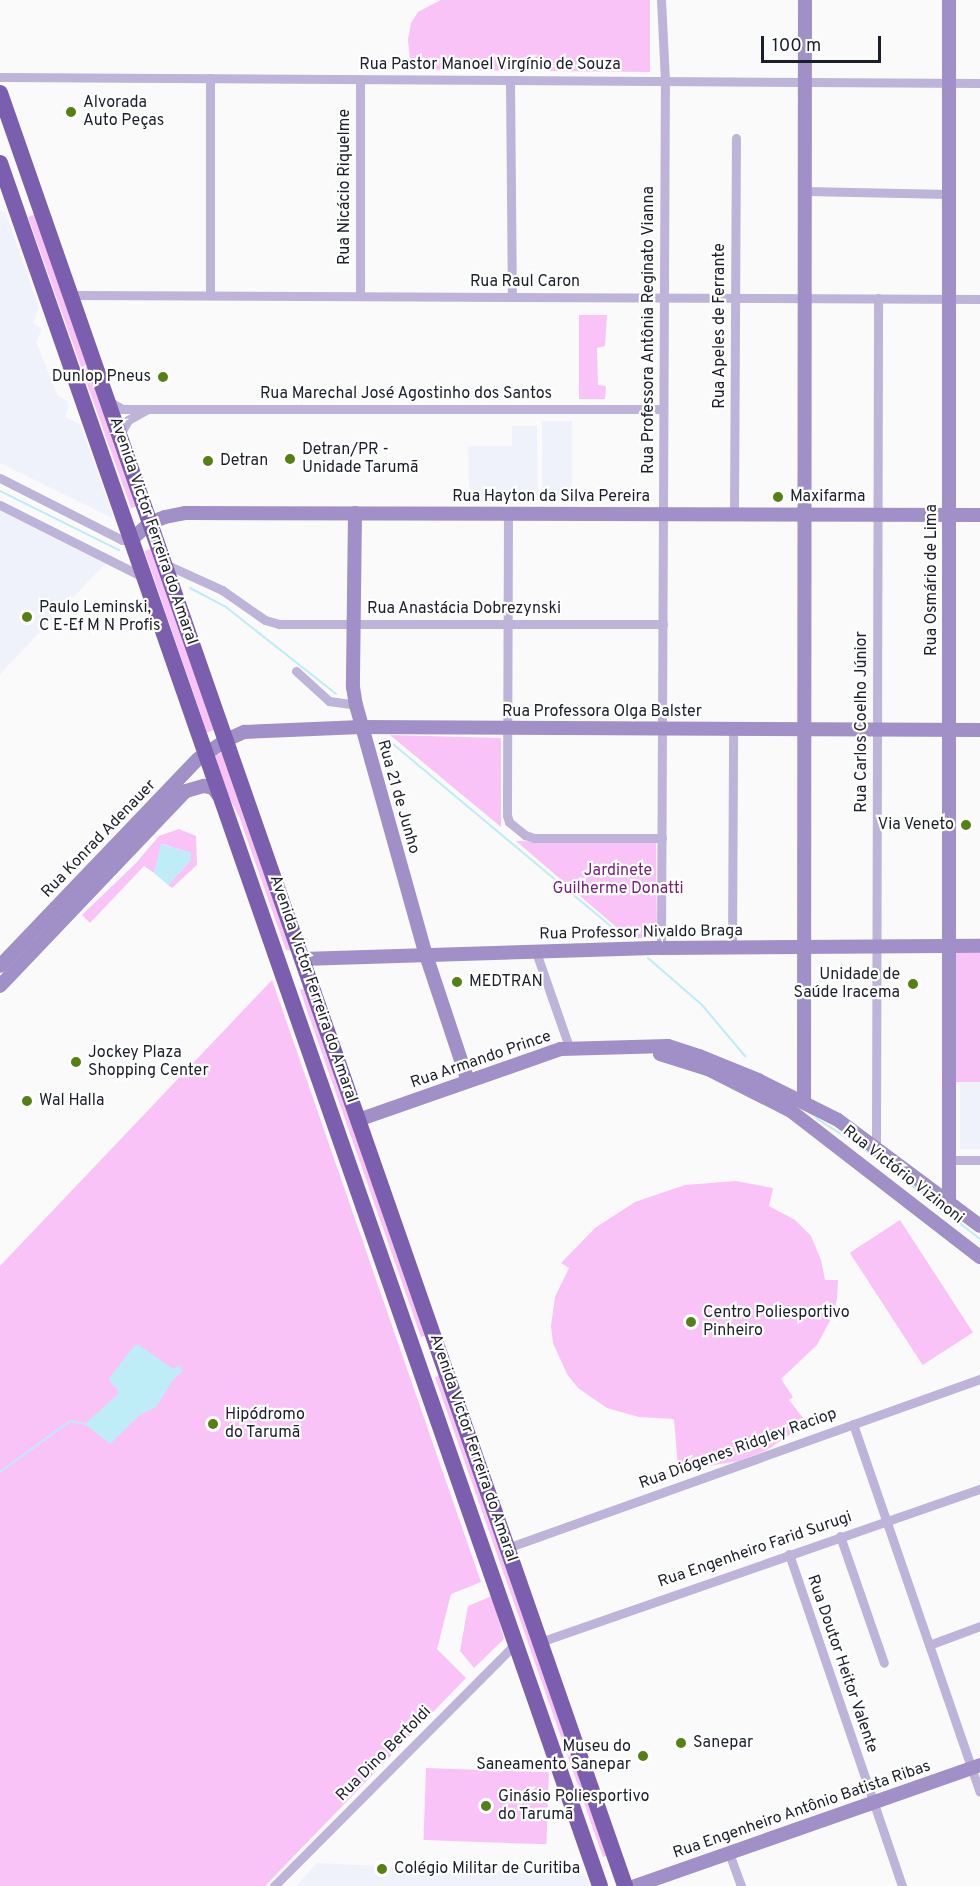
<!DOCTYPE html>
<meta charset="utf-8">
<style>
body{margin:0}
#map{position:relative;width:980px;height:1886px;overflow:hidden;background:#fafafa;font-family:Overpass,sans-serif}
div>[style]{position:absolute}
.built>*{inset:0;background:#f0f2fb;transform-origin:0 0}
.green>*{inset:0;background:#f9c3f7;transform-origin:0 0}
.water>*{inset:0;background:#beecf7}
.stream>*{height:2px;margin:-1px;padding:0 1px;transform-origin:1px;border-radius:1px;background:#beecf7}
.street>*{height:9px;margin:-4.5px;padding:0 4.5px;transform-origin:4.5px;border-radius:4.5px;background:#beb3d9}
.secondary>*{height:14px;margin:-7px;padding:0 7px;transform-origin:7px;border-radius:7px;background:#a18fc7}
.highway>*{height:16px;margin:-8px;padding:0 8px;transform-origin:8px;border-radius:8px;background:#7b5eae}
.dots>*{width:16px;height:16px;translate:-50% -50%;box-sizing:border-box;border:3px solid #fff;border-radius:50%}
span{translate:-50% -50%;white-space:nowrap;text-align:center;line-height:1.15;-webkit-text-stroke:4.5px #fff;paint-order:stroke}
.street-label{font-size:16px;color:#1b1f2b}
.poi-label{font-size:16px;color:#1b1f2b}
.left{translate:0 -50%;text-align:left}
.right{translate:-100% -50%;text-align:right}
.park-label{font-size:16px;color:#752276}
.scale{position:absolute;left:761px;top:36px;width:120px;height:27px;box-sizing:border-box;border:3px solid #1b1f2b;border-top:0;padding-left:8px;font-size:18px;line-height:21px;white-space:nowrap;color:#1b1f2b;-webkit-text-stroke:4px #fff;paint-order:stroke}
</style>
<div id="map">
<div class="built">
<div style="clip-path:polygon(0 211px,5px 211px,39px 308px,33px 323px,42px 329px,36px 342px,58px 396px,66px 400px,69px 407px,65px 417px,80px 424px,114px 519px,0 463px)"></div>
<div style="left:542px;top:421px;width:30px;height:80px"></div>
<div style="clip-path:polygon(512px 426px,537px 426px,538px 500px,469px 501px,468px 446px,512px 446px)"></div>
<div style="clip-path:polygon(0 505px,109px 560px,0 674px)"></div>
<div style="left:960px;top:1082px;width:20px;height:67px"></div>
<div style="clip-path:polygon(317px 1863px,586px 1876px,589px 1886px,296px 1886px)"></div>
</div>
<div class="green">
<div style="clip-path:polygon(441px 0,650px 0,650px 72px,411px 70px,408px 40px,411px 23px,418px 12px)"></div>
<div style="clip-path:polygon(37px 214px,138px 506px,131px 508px,28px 217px)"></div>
<div style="clip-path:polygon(579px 315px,607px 315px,605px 346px,597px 348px,598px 385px,606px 386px,605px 399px,579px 399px)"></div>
<div style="left:153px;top:548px;width:192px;height:9px;rotate:71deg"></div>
<div style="clip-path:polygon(390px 735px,501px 738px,501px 827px)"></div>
<div style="clip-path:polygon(224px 752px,295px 951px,286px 950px,239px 816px,224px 788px,213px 756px)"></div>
<div style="clip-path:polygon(179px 829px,196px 836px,197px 865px,172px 888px,168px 885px,191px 860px,191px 853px,162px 844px,154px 873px,144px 866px,90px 923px,82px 915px,136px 863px,159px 836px)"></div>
<div style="clip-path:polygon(516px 841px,656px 843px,657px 938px,629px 938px)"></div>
<div style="clip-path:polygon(957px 952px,980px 952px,980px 1082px,955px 1082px,956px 964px,952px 961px)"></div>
<div style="clip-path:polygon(272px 980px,481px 1582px,451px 1594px,437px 1649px,466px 1678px,265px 1886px,0 1886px,0 1266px)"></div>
<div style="clip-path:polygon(307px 988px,429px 1334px,421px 1337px,300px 990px)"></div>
<div style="clip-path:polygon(736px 1181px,773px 1188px,769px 1206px,795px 1220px,811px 1236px,821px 1260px,825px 1280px,838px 1280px,837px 1299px,832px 1317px,817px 1345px,781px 1379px,793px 1397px,789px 1400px,807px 1423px,767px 1450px,739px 1461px,696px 1468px,678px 1467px,674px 1419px,639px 1417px,607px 1408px,578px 1388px,567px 1374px,553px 1343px,551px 1326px,555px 1297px,569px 1268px,561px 1263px,595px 1228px,635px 1202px,685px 1185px)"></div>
<div style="left:900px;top:1220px;width:134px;height:60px;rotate:57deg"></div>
<div style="clip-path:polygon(441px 1375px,608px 1855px,603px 1857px,435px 1377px)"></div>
<div style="clip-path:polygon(492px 1596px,504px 1639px,474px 1668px,460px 1651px,468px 1606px)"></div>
<div style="left:426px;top:1768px;width:123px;height:72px;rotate:2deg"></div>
</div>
<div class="water">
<div style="clip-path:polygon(161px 844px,191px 853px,191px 860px,168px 885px,154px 873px)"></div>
<div style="clip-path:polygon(135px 1345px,139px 1345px,173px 1369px,179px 1365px,183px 1371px,173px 1380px,156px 1407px,140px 1415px,110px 1444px,85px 1424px,118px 1394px,118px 1390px,110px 1382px,109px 1378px)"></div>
</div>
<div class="stream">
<div style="left:0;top:491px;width:133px;rotate:26.4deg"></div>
<div style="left:190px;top:588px;width:41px;rotate:27.8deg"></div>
<div style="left:226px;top:607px;width:140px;rotate:38.3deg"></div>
<div style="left:393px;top:744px;width:295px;rotate:39.9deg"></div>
<div style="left:648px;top:958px;width:72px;rotate:41deg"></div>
<div style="left:702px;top:1005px;width:67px;rotate:49.9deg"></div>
<div style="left:816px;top:1118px;width:64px;rotate:32.9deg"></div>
<div style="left:870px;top:1153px;width:140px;rotate:38deg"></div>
<div style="left:0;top:1472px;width:87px;rotate:-36.1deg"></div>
<div style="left:70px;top:1421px;width:15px;rotate:11deg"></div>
</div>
<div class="street">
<div style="left:0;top:77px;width:980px;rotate:0.35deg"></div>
<div style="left:210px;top:78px;width:217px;rotate:90deg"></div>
<div style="left:510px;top:80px;width:217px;rotate:89.5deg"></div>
<div style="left:805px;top:191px;width:144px;rotate:1.2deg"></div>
<div style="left:70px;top:295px;width:910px;rotate:0.25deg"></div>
<div style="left:360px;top:296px;width:217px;rotate:-90deg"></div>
<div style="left:110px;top:402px;width:14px;rotate:30deg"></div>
<div style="left:122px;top:409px;width:541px"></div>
<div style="left:120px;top:434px;width:16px;rotate:-60deg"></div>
<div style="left:128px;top:420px;width:21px;rotate:-29deg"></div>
<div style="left:0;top:478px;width:137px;rotate:26.9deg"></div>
<div style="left:122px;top:540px;width:9px"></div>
<div style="left:0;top:505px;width:160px;rotate:26.7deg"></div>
<div style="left:508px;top:514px;width:301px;rotate:90.2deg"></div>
<div style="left:507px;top:815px;width:7px;rotate:74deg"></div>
<div style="left:509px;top:822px;width:21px;rotate:39deg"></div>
<div style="left:525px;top:835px;width:9px;rotate:18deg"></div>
<div style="left:534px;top:838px;width:128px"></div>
<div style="left:734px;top:514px;width:376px;rotate:-89.7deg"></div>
<div style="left:165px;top:564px;width:63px;rotate:24.5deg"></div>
<div style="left:222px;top:590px;width:52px;rotate:34.9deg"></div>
<div style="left:265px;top:620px;width:15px;rotate:16deg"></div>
<div style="left:279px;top:624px;width:384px"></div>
<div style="left:296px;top:671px;width:45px;rotate:42.3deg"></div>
<div style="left:329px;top:701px;width:27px;rotate:8deg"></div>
<div style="left:661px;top:948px;width:867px;rotate:-89.74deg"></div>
<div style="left:665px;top:81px;width:81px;rotate:-92.8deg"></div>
<div style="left:732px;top:948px;width:219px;rotate:-89.7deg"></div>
<div style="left:536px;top:952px;width:101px;rotate:70.8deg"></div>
<div style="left:876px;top:1146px;width:848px;rotate:-89.86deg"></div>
<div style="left:947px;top:1160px;width:33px"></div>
<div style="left:853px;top:1424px;width:389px;rotate:71deg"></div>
<div style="left:840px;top:1536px;width:134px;rotate:70.9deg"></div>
<div style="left:507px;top:1548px;width:502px;rotate:-19.66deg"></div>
<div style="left:789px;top:1554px;width:351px;rotate:71.2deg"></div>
<div style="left:540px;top:1642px;width:466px;rotate:-19.2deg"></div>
<div style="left:929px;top:1645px;width:54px;rotate:-20.4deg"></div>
<div style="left:729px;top:1853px;width:35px;rotate:70deg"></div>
<div style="left:274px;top:1886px;width:342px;rotate:-45.1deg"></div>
</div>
<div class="secondary">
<div style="left:355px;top:513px;width:174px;rotate:90.7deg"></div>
<div style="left:353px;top:687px;width:18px;rotate:81deg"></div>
<div style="left:356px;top:705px;width:260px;rotate:74.4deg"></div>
<div style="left:426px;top:955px;width:133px;rotate:71.6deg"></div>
<div style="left:131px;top:540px;width:25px;rotate:-42deg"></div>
<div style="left:150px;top:523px;width:16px;rotate:-22deg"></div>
<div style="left:165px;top:517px;width:20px;rotate:-11deg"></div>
<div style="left:185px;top:513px;width:795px;rotate:0.14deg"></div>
<div style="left:302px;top:959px;width:359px;rotate:-1.8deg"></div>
<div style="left:661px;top:948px;width:319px;rotate:-0.4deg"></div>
<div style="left:0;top:966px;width:286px;rotate:-46.3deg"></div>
<div style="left:198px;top:759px;width:34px;rotate:-34deg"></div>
<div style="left:226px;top:740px;width:20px;rotate:-24deg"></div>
<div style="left:244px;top:732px;width:117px;rotate:-2.4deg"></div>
<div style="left:361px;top:727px;width:619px;rotate:0.28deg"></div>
<div style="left:0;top:986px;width:269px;rotate:-46.4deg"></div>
<div style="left:186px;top:791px;width:19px;rotate:-16deg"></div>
<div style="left:204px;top:786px;width:9px;rotate:13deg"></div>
<div style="left:213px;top:788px;width:10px;rotate:53deg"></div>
<div style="left:660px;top:1054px;width:50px;rotate:17.4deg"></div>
<div style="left:708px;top:1069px;width:93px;rotate:26.8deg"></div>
<div style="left:791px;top:1111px;width:239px;rotate:37.7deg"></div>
<div style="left:804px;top:1101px;width:1101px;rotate:-89.95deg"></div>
<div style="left:358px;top:1120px;width:215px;rotate:-19.3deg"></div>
<div style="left:561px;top:1049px;width:107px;rotate:-1.6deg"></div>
<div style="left:668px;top:1046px;width:33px;rotate:18deg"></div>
<div style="left:699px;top:1056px;width:64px;rotate:22.1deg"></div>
<div style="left:758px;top:1080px;width:89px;rotate:26.6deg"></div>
<div style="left:838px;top:1120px;width:177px;rotate:36.7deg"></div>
<div style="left:949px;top:1201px;width:1201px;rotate:-90deg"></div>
<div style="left:635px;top:1886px;width:366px;rotate:-19.3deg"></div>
</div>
<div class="highway">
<div style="left:0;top:93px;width:1899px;rotate:70.78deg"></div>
<div style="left:0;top:163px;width:1824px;rotate:70.8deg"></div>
</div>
<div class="dots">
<div style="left:71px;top:112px;background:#538212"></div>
<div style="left:163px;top:377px;background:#538212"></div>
<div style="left:290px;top:459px;background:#538212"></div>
<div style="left:208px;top:461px;background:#538212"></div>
<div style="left:778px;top:497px;background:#538212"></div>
<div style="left:27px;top:617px;background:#538212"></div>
<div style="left:966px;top:825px;background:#538212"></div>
<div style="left:457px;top:982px;background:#538212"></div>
<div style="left:913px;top:984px;background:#538212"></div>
<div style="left:76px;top:1062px;background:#538212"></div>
<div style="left:27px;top:1101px;background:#538212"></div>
<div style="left:691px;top:1322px;background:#538212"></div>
<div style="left:213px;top:1424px;background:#538212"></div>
<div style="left:681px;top:1743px;background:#538212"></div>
<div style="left:643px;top:1756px;background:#538212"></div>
<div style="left:486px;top:1806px;background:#538212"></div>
<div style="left:382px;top:1869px;background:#538212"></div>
</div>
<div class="street-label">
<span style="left:490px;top:65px">Rua Pastor Manoel Virgínio de Souza</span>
<span style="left:345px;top:187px;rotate:-90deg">Rua Nicácio Riquelme</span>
<span style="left:525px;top:282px">Rua Raul Caron</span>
<span style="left:720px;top:326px;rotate:-90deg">Rua Apeles de Ferrante</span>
<span style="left:649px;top:330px;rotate:-90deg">Rua Professora Antônia Reginato Vianna</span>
<span style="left:406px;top:394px">Rua Marechal José Agostinho dos Santos</span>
<span style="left:551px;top:497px">Rua Hayton da Silva Pereira</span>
<span style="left:153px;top:531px;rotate:71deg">Avenida Victor Ferreira do Amaral</span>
<span style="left:932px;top:580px;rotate:-90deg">Rua Osmário de Lima</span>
<span style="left:464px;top:609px">Rua Anastácia Dobrezynski</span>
<span style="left:602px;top:712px">Rua Professora Olga Balster</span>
<span style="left:862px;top:722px;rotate:-90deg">Rua Carlos Coelho Júnior</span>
<span style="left:398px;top:797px;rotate:74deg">Rua 21 de Junho</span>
<span style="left:99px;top:839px;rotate:-46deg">Rua Konrad Adenauer</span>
<span style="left:641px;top:933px;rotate:-1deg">Rua Professor Nivaldo Braga</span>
<span style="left:313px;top:989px;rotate:71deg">Avenida Victor Ferreira do Amaral</span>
<span style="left:481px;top:1060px;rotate:-19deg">Rua Armando Prince</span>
<span style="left:903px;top:1175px;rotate:38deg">Rua Victório Vizinoni</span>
<span style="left:473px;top:1448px;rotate:71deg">Avenida Victor Ferreira do Amaral</span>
<span style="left:738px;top:1449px;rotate:-20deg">Rua Diógenes Ridgley Raciop</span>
<span style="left:755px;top:1550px;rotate:-19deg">Rua Engenheiro Farid Surugi</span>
<span style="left:842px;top:1664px;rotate:71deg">Rua Doutor Heitor Valente</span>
<span style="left:384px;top:1754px;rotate:-45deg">Rua Dino Bertoldi</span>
<span style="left:802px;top:1810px;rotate:-19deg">Rua Engenheiro Antônio Batista Ribas</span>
</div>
<div class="poi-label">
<span class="left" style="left:83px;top:112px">Alvorada<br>Auto Peças</span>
<span class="right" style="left:151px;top:377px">Dunlop Pneus</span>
<span class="left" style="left:302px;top:459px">Detran/PR -<br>Unidade Tarumã</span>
<span class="left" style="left:220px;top:461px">Detran</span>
<span class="left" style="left:790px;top:497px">Maxifarma</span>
<span class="left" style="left:39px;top:617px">Paulo Leminski,<br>C E-Ef M N Profis</span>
<span class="right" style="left:954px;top:825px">Via Veneto</span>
<span class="right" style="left:900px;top:984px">Unidade de<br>Saúde Iracema</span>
<span class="left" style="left:469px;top:982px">MEDTRAN</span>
<span class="left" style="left:88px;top:1062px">Jockey Plaza<br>Shopping Center</span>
<span class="left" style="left:39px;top:1101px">Wal Halla</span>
<span class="left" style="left:703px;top:1322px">Centro Poliesportivo<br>Pinheiro</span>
<span class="left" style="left:225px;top:1424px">Hipódromo<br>do Tarumã</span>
<span class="left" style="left:693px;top:1743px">Sanepar</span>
<span class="right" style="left:631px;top:1756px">Museu do<br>Saneamento Sanepar</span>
<span class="left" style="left:498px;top:1806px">Ginásio Poliesportivo<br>do Tarumã</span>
<span class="left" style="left:394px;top:1869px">Colégio Militar de Curitiba</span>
</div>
<div class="park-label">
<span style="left:618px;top:880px">Jardinete<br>Guilherme Donatti</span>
</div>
<div class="scale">100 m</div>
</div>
